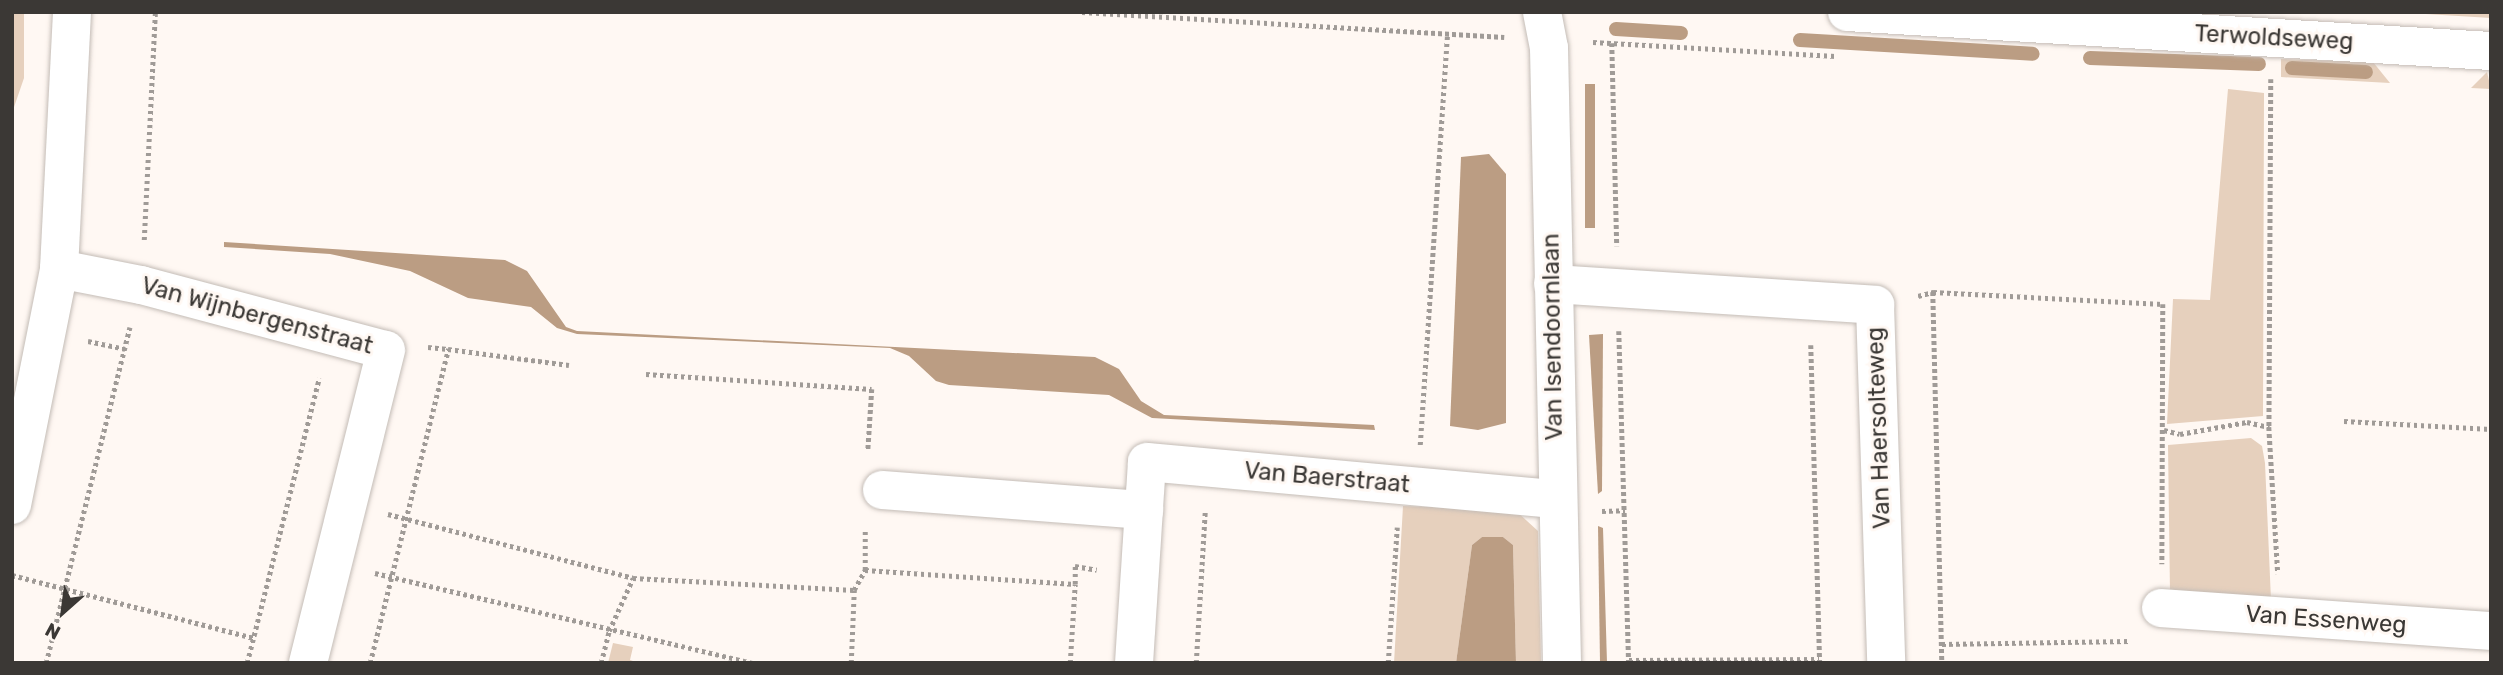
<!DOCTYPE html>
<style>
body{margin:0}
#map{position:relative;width:2503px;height:675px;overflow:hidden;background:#fff8f3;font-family:Rubik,sans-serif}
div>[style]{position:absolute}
.green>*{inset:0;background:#e6d0bd}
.water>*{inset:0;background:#bb9d83;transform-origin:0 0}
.stream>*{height:14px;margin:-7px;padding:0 7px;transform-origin:7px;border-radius:7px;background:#bb9d83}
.path>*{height:4.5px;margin-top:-2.25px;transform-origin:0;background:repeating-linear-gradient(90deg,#a09b97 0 3.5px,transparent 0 7px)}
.roads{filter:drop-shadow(0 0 2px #c4bcb6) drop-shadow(0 0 2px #c4bcb6)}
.minor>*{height:38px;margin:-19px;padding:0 19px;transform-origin:19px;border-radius:19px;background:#fff}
span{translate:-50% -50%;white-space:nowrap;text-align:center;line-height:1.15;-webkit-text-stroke:6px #fff8f3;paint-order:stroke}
.street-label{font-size:24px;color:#3b3835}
.frame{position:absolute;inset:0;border:14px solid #3b3835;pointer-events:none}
.north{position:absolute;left:28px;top:577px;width:70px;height:70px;-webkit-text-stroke:5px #fff8f3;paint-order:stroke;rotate:208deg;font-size:19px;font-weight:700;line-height:28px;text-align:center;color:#3b3835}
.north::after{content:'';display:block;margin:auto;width:24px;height:32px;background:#3b3835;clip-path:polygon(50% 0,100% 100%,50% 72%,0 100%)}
</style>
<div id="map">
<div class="green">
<div style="clip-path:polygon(12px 12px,24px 13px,24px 78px,12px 113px)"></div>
<div style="clip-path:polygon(2393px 12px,2491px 12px,2491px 18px)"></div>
<div style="clip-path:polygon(2281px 59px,2373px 62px,2390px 83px,2281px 77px)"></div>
<div style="clip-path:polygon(2487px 72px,2491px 89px,2471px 88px)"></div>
<div style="clip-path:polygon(2228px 89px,2264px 93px,2263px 416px,2167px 424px,2173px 299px,2210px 300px)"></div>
<div style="clip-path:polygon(2251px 438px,2262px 446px,2265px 463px,2271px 600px,2170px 593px,2168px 445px)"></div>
<div style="clip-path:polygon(1403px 506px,1515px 510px,1538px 531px,1541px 663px,1516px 663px,1513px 545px,1503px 537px,1482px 537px,1472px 545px,1456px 663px,1394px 663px)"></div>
<div style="clip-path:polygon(613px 643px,633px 647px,630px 660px,639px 663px,608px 663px)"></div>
</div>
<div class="water">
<div style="left:1595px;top:84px;width:144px;height:10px;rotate:90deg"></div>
<div style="clip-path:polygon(1489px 154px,1506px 174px,1506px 423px,1478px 430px,1450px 426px,1461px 157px)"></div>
<div style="clip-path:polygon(224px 242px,505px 260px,527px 271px,566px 327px,577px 331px,1095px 357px,1119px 369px,1141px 401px,1164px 415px,1374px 425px,1375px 430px,1152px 418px,1109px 395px,949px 385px,936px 381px,909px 356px,890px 348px,577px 334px,557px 328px,531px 307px,468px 298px,410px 271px,330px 254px,224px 247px)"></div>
<div style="clip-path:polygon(1603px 334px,1602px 491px,1598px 494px,1589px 335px)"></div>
<div style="clip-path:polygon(1598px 526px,1603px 528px,1607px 663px,1600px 663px)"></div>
<div style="clip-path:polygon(1482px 537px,1503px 537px,1513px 545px,1516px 663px,1456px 663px,1472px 545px)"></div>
</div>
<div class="stream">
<div style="left:1616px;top:29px;width:65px;rotate:3.5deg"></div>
<div style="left:1800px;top:40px;width:233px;rotate:3.4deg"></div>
<div style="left:2090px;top:58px;width:169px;rotate:2deg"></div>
<div style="left:2292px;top:68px;width:74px;rotate:3.1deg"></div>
</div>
<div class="path">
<div style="left:1082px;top:12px;width:423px;rotate:3.4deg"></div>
<div style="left:1593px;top:42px;width:243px;rotate:3.3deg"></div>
<div style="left:1612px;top:43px;width:203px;rotate:88.6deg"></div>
<div style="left:2271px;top:79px;width:348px;rotate:90.3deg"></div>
<div style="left:2269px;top:427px;width:147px;rotate:86.5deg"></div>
<div style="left:144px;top:240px;width:228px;rotate:-87.2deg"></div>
<div style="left:1933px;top:292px;width:371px;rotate:88.6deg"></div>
<div style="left:1918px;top:296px;width:16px;rotate:-15deg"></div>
<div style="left:1933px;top:292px;width:230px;rotate:3deg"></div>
<div style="left:2163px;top:304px;width:260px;rotate:90.2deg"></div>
<div style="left:1619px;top:331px;width:332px;rotate:88.3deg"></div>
<div style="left:88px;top:341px;width:38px;rotate:12deg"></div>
<div style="left:1811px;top:345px;width:318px;rotate:88.4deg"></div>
<div style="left:428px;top:347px;width:20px;rotate:6deg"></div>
<div style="left:646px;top:374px;width:226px;rotate:3.8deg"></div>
<div style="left:872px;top:389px;width:62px;rotate:93.7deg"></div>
<div style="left:2344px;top:421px;width:147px;rotate:3.1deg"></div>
<div style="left:2164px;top:430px;width:16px;rotate:14deg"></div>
<div style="left:2180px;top:434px;width:68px;rotate:-10.2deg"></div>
<div style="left:2247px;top:422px;width:23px;rotate:13deg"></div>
<div style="left:1420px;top:445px;width:412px;rotate:-86.2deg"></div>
<div style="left:1602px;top:511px;width:23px;rotate:-2deg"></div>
<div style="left:388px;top:514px;width:253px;rotate:14.6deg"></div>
<div style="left:633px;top:578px;width:221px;rotate:3.1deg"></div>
<div style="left:854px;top:590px;width:23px;rotate:-61deg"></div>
<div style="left:865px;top:570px;width:41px;rotate:-90deg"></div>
<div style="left:865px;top:570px;width:210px;rotate:3.8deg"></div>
<div style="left:1075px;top:584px;width:18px;rotate:-90deg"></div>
<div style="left:1075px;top:566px;width:22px;rotate:10deg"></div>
<div style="left:375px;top:573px;width:389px;rotate:13.4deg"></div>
<div style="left:12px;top:575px;width:250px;rotate:14.6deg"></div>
<div style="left:1942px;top:644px;width:188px;rotate:-0.9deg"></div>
<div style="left:1629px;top:660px;width:190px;rotate:-0.3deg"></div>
<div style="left:46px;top:663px;width:346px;rotate:-76deg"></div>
<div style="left:247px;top:663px;width:294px;rotate:-75.8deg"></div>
<div style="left:370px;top:663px;width:324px;rotate:-76deg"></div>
<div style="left:448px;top:349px;width:122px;rotate:7.5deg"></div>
<div style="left:601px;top:663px;width:33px;rotate:-76deg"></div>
<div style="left:609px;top:631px;width:58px;rotate:-65.6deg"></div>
<div style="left:851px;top:663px;width:73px;rotate:-87.6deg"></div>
<div style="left:1070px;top:663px;width:79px;rotate:-86.4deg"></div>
<div style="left:1196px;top:663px;width:153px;rotate:-86.6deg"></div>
<div style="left:1388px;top:663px;width:136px;rotate:-86.2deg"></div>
</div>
<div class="roads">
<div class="minor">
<div style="left:1542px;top:12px;width:37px;rotate:79deg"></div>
<div style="left:1549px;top:48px;width:615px;rotate:88.79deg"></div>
<div style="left:1847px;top:12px;width:645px;rotate:3.47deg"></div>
<div style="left:59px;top:269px;width:84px;rotate:11deg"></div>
<div style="left:141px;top:285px;width:253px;rotate:14.9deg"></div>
<div style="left:386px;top:350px;width:323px;rotate:104deg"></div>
<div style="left:1553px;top:284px;width:323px;rotate:3.7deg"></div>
<div style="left:1875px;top:305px;width:358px;rotate:88.2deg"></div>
<div style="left:882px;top:490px;width:263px;rotate:4.4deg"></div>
<div style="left:12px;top:505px;width:241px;rotate:-78.7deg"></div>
<div style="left:59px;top:269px;width:257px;rotate:-87.1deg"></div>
<div style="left:2161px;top:608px;width:331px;rotate:4deg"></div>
<div style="left:1134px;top:663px;width:201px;rotate:-86.3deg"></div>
<div style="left:1147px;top:462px;width:410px;rotate:5.2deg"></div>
</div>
</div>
<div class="street-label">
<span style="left:2274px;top:38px;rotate:3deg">Terwoldseweg</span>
<span style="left:257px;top:316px;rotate:15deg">Van Wijnbergenstraat</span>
<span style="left:1553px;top:337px;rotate:-91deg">Van Isendoornlaan</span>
<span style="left:1879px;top:428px;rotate:-92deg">Van Haersolteweg</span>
<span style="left:1327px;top:478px;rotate:5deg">Van Baerstraat</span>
<span style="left:2326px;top:620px;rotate:4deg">Van Essenweg</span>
</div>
<div class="frame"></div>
<div class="north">N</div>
</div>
